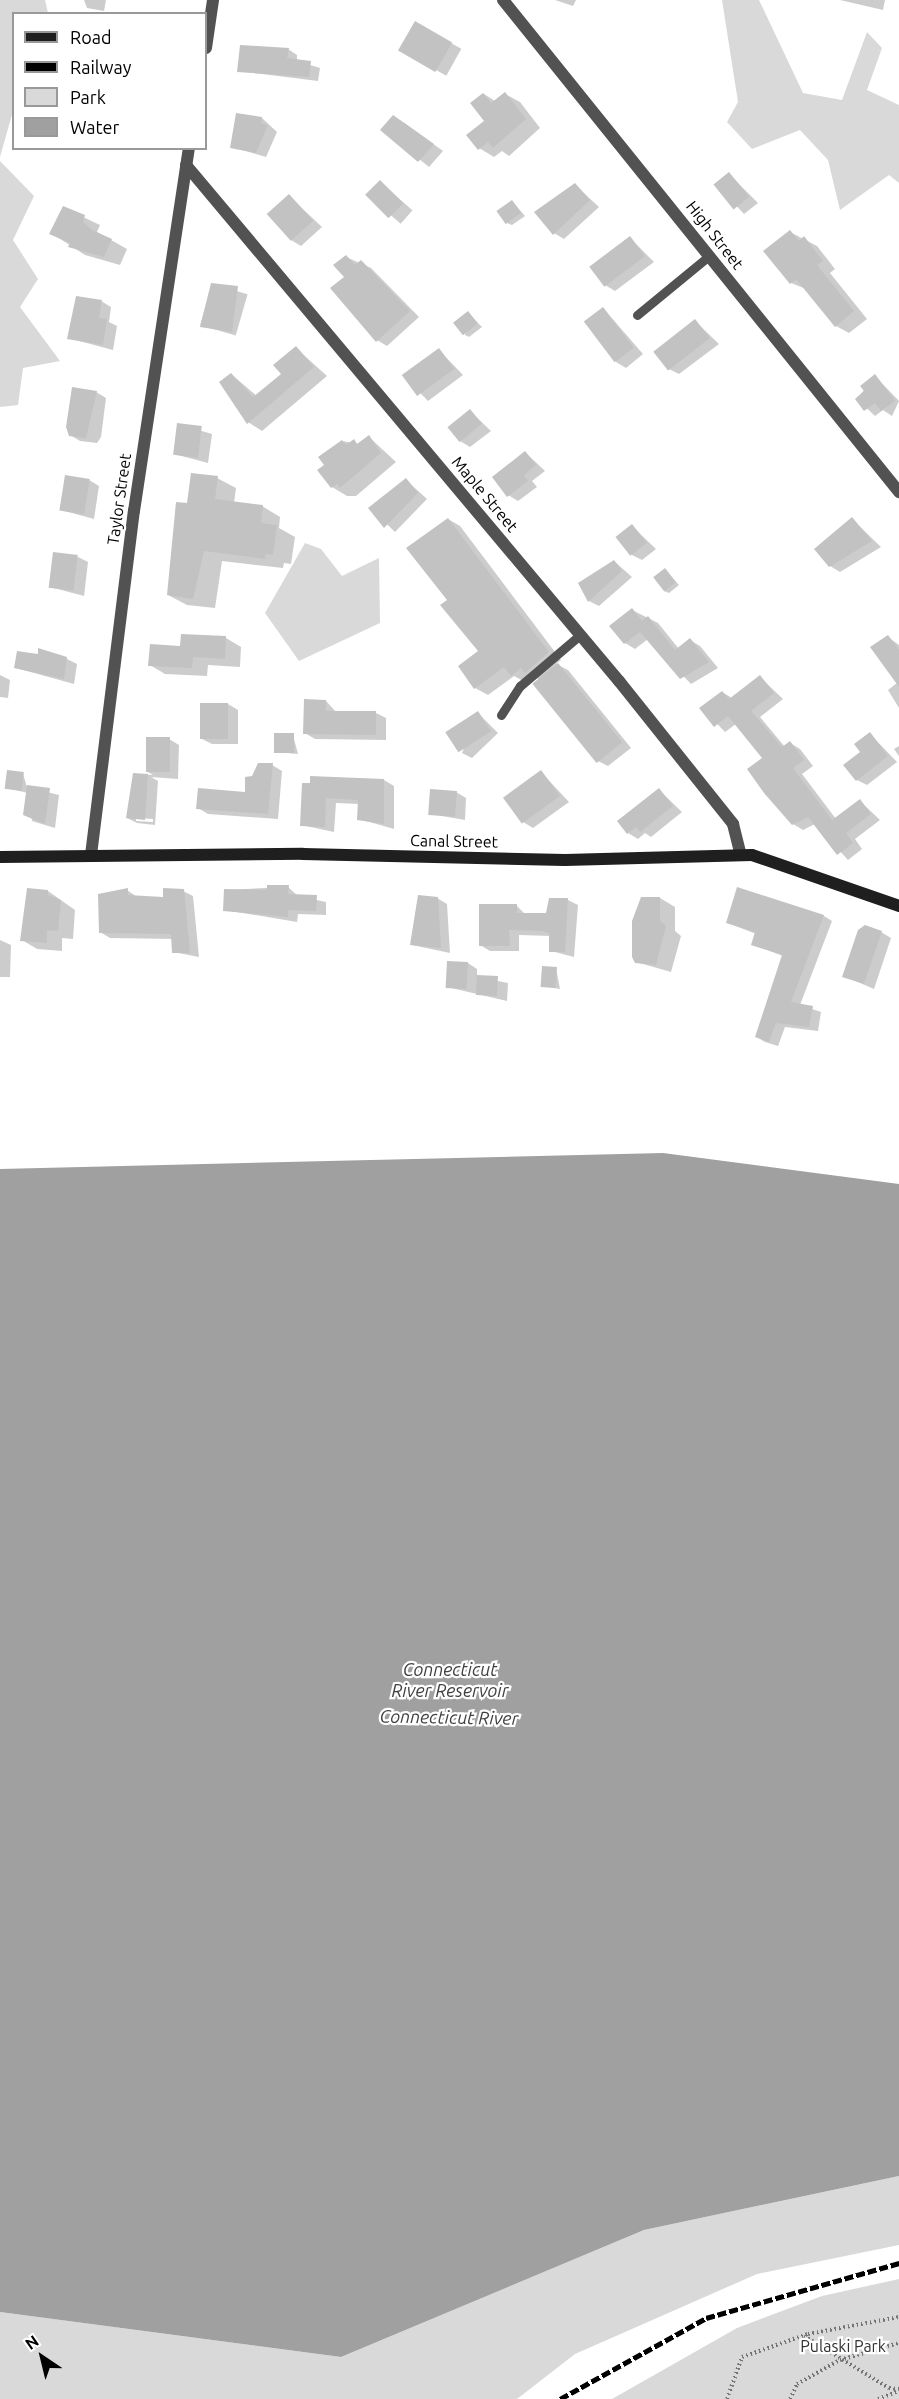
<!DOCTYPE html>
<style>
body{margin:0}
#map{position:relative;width:899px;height:2399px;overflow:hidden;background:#fff;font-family:Ubuntu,sans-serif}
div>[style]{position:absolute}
.green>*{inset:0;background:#d9d9d9}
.water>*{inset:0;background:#a0a0a0}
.shadow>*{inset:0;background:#0003;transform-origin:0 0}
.building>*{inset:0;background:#c2c2c2;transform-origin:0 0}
.path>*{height:4px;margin-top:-2px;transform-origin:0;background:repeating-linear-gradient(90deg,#747474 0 1.5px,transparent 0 4.5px)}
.lane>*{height:9px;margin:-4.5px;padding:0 4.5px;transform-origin:4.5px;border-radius:4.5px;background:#525252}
.street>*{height:12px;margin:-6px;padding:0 6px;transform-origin:6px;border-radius:6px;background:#525252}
.secondary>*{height:12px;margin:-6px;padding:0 6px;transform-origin:6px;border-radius:6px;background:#1f1f1f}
.rail>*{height:4.5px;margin-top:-2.25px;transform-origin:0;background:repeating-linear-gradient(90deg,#000 0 9px,transparent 0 12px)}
span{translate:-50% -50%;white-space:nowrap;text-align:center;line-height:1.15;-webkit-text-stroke:4.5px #fff;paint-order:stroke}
.street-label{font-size:16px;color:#000}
.park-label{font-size:16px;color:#303030}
.water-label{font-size:18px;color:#414141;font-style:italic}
.legend{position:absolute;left:12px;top:12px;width:195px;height:138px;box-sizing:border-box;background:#fff;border:2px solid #999;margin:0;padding:8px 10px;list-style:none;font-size:18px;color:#000}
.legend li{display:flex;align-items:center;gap:12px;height:30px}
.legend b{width:30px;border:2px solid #999}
.north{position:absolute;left:12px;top:2327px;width:60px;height:60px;-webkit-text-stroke:4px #fff;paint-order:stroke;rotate:325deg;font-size:16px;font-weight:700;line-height:24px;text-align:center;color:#000}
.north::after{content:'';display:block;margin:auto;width:21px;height:27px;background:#000;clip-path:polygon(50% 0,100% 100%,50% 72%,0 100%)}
</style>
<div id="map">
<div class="green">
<div style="clip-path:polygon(0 0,45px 0,48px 13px,14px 14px,13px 111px,0 157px)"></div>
<div style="clip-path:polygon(722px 0,759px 0,803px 93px,842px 100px,867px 32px,882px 48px,867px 90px,899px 105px,899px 183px,889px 175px,840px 210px,828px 160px,800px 130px,752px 149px,727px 122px,738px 102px)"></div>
<div style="clip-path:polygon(0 161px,34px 196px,13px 240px,38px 279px,20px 307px,60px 361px,23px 368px,18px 405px,0 407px)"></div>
<div style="clip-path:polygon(305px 543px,321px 549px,342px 576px,379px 558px,380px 623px,299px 661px,265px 613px)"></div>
<div style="clip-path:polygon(899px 2176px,899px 2245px,757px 2274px,575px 2354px,517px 2399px,0 2399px,0 2312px,341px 2357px,644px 2230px)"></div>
<div style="clip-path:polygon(899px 2279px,899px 2399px,612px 2399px,737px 2328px,822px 2296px)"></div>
</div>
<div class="water">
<div style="clip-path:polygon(663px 1153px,899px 1184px,899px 2176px,644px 2230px,341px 2357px,0 2312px,0 1169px)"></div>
</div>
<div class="shadow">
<div style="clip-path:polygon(84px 0,106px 0,104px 11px,87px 8px)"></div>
<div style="clip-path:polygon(555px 0,576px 0,573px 6px)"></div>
<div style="clip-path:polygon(840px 0,885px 0,883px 10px)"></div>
<div style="left:415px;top:23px;width:53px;height:31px;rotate:29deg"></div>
<div style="clip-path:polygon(288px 49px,297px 55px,297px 61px,320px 68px,318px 81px,239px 71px)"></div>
<div style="clip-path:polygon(484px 94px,495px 101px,505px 94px,520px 102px,540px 128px,509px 156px,502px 151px,494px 157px,479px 148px,486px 121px)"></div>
<div style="clip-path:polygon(237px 114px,262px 118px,277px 132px,266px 157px,232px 147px)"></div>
<div style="clip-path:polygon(403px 122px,443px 151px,429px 167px,382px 129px)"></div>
<div style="clip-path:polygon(729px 174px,758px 203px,744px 214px,716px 184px)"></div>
<div style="left:380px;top:182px;width:43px;height:18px;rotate:41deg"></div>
<div style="clip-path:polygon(575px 185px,599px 207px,564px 239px,554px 233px)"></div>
<div style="clip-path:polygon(289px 196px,322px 227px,301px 246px,291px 240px)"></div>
<div style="clip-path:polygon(513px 202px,525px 216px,512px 225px,507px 223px)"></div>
<div style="clip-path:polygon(64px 208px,100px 225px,97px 232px,127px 249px,120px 265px,85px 255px,51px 233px)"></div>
<div style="clip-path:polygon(790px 232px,817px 246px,835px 269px,830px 273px,867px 319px,849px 333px,836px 326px,806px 289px,791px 283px)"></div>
<div style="clip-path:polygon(630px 238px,654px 262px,615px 291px,605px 285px)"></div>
<div style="clip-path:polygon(346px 257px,371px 268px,419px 317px,387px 346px,377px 340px,346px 277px)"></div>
<div style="left:212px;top:284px;width:37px;height:43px;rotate:16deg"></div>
<div style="clip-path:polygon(101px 301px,111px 307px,109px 322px,117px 326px,113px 350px,68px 338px)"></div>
<div style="clip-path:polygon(603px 308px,643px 354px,626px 368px,616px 362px)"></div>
<div style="clip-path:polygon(468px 313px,482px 327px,469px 337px,465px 335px)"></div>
<div style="clip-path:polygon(695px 321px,719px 344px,679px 374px,669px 369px)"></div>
<div style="clip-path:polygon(296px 348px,327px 376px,262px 431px,248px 422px,231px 374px,257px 396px,283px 374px)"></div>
<div style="clip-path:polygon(439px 350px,463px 375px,428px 401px,404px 376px)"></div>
<div style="clip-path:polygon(875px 376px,899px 401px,892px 416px,883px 410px,875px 416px,857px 399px)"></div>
<div style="clip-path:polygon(96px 392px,106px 398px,101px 437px,97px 443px,80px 441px,70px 435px)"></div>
<div style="clip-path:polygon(470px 411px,491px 431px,470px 447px,460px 441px)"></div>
<div style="clip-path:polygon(178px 424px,212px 434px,208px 463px,174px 454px)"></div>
<div style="clip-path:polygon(369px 437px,396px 462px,356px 496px,347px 496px,332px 487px,326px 466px,342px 441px,359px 444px)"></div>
<div style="clip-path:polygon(526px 453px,545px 471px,532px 481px,537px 487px,518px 501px,508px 495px)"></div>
<div style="clip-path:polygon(217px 478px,236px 488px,234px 503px,262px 506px,280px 517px,279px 528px,295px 537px,291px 564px,284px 563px,283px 568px,222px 561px,215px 608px,187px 605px,168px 595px,189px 505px)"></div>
<div style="clip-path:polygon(89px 480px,99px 486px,94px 519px,61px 510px)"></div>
<div style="clip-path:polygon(406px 480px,427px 499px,395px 532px,370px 508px)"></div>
<div style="clip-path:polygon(448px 519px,460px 526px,561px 660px,556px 664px,568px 670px,631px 748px,608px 766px,598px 761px,540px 680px,533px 676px,525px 682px,514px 676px,488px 695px,475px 688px,480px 651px,449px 600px)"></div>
<div style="clip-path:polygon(852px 519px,881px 547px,840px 572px,830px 566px)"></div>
<div style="clip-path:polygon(632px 526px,656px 549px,642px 560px,632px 555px)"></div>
<div style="clip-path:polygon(78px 557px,88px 562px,84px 596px,50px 587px)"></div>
<div style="clip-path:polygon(614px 561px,632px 577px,599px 606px,589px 601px)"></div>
<div style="clip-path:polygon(665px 570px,679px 585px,669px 593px,664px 591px)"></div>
<div style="clip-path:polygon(632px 610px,658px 623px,679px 649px,690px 640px,700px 646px,718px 668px,691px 684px,648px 639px,635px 649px,625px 643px)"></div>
<div style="clip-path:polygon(182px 635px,226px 638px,241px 647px,240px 667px,208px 665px,207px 676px,165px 674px,150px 665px,182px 647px)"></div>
<div style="clip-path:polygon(888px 637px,899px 645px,899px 708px,888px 690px,897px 683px)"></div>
<div style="clip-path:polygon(67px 659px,77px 664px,74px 684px,16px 668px)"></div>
<div style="clip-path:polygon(0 675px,10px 680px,8px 698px,0 697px)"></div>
<div style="clip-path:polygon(760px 677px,783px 699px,760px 717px,785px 747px,790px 743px,800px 749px,813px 766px,802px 774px,836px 819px,860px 801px,880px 820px,855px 839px,862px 849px,848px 860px,815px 824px,803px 830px,793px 824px,764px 758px,736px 724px,725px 732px,702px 708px,722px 692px,732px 698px)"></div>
<div style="clip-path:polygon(326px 701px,336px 712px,376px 713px,386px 718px,386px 740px,315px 739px,305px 733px)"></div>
<div style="clip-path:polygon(228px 704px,238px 710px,238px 744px,212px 744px,202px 739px)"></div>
<div style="clip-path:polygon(478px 713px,498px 733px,472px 758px,462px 753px)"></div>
<div style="clip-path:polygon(870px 734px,897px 762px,867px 785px,857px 780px)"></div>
<div style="clip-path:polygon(293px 735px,298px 754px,276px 752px)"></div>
<div style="clip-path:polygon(evenodd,169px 739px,179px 745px,178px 779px,151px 777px,158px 781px,155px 825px,137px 823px,127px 818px,135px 774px,153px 775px,146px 771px,169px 739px,136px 818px,153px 819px,153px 822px,136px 821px,136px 818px)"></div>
<div style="clip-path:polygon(899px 746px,899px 756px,894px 749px)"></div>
<div style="clip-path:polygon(272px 765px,282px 771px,278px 819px,208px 814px,198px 808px,247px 794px,253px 778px)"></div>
<div style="clip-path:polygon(541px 772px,569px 802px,533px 828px,523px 822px)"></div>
<div style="clip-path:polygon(23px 774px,27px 787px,59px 795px,55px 828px,32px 821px,28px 793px,6px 788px)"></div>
<div style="clip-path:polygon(384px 780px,394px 786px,394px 829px,359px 819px,359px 804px,336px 803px,334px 832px,301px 825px,303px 784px)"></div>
<div style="clip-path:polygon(659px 790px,682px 812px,651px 837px,645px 833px,638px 839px,628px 833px)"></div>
<div style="clip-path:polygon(456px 792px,466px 798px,465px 820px,430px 814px)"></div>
<div style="clip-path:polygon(288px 887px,298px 896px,326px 902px,326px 915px,298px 914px,297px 922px,225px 910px,225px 890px)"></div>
<div style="clip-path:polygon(127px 890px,137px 897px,165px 898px,183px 891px,193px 896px,199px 957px,173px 952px,173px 939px,110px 938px,100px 932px)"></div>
<div style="clip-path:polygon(48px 891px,75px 910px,73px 939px,62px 938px,62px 951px,37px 949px,22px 940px)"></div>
<div style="clip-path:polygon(437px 898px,447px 904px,450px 953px,412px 945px)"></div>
<div style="clip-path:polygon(660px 898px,675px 907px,675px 931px,681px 936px,671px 972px,636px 962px)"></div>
<div style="clip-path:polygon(568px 900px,578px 905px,574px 957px,551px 951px,551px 936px,519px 935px,519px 951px,490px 951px,480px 945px,516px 905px,526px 915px,548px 915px)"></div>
<div style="clip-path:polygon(824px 916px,832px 921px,800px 1005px,821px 1012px,818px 1031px,785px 1027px,778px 1046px,765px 1042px,757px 1037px,783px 956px,752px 944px,756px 934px,728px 923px)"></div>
<div style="clip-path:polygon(881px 932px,891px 938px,874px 989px,844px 976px)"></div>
<div style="clip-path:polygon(0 940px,11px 945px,10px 977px,0 977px)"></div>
<div style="clip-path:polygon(468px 963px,477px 969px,477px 977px,508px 983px,507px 1001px,447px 987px)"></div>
<div style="clip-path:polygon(556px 968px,560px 989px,542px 986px)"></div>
</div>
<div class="building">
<div style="left:415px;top:21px;width:43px;height:34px;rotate:30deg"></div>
<div style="clip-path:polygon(240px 45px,289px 48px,287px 58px,311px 61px,309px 77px,237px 72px)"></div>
<div style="clip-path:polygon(505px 92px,526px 119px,493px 148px,488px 142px,478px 150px,466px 135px,484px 121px,470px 103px,483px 93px,491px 103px)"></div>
<div style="clip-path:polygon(236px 113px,262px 117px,261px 123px,268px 125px,256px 153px,230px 148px)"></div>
<div style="clip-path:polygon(393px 115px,434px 144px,418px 162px,380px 130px)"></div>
<div style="left:729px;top:172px;width:32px;height:20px;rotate:51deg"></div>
<div style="left:380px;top:180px;width:33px;height:21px;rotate:45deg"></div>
<div style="clip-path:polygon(575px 183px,590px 200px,553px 235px,534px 212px)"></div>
<div style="left:289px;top:194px;width:36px;height:30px;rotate:48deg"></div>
<div style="left:512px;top:200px;width:16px;height:19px;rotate:55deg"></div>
<div style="clip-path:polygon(63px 206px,85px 215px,83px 222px,92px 230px,112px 239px,104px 257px,68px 247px,70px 243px,49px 234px)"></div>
<div style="clip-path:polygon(790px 230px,799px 241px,804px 236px,823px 261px,817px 265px,854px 311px,835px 327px,796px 279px,790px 284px,763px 251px)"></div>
<div style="left:630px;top:236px;width:25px;height:51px;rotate:53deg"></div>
<div style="clip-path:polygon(346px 255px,355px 265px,361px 260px,410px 311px,376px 342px,330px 288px,344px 277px,333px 265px)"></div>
<div style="clip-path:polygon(211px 283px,238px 286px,232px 332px,200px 327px)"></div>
<div style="clip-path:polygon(76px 296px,102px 300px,99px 318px,107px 319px,103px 345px,67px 339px)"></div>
<div style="left:603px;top:307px;width:51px;height:24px;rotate:53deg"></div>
<div style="left:468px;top:311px;width:16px;height:19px;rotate:52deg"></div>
<div style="left:695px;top:319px;width:24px;height:53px;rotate:52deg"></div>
<div style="clip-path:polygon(296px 346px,314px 367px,247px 424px,219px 382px,231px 373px,253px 397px,281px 374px,273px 365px)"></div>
<div style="left:439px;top:348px;width:26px;height:46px;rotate:54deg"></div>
<div style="clip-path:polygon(875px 374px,895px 401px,881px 411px,875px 403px,864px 411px,855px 399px,864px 391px,860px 386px)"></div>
<div style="clip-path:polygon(72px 387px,97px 391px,86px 438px,69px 436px,66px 427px)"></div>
<div style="left:470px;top:409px;width:19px;height:29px;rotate:51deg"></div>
<div style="left:177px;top:423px;width:25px;height:32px;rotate:7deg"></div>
<div style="clip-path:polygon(369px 435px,381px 453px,340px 488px,337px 484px,331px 488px,317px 470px,324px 465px,318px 457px,342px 440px,346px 445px,354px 439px,357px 444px)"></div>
<div style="clip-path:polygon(525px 451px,536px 465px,524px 475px,528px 481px,507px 497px,492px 477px)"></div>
<div style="clip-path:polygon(191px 473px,218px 476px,215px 499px,263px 505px,261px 523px,277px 525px,273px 555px,266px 554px,265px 559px,204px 551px,193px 599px,167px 595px,176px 502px,187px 503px)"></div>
<div style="left:65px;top:475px;width:25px;height:36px;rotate:9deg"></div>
<div style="clip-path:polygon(406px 478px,418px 493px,384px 528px,368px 508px)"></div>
<div style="clip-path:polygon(852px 517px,872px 541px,829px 567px,814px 549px)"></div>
<div style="clip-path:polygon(448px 518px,549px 652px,525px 673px,521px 668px,511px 676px,504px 667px,474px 689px,458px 666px,478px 651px,440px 605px,447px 600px,406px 548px)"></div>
<div style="left:632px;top:524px;width:24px;height:21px;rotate:52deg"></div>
<div style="left:53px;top:552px;width:25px;height:36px;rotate:7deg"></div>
<div style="clip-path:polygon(614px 560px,622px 571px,588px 602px,578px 583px)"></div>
<div style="left:665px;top:568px;width:18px;height:15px;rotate:52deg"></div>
<div style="clip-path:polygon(632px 608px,642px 621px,648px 616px,675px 650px,690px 638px,709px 662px,680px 679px,640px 632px,624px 644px,609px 626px)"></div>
<div style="clip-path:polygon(181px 634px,226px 636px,225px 659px,193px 657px,192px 668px,148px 666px,150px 644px,180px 646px)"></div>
<div style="clip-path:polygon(888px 635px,899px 650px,899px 687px,870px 647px)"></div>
<div style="clip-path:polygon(38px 648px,67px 657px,64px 679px,14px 668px,17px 651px,38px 654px)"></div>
<div style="left:558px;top:663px;width:102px;height:33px;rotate:51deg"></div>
<div style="clip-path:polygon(760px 675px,774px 693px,751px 711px,782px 747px,790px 741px,804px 760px,793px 768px,832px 820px,860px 799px,871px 814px,846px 833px,853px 843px,837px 855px,808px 817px,792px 825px,764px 793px,747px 769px,762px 758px,728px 716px,714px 727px,699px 708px,722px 691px,729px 699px)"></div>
<div style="clip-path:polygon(304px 699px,326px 700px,326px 711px,376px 711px,376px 735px,303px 734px)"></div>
<div style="left:200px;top:703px;width:28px;height:36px"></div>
<div style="left:478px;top:711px;width:24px;height:39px;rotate:57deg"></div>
<div style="clip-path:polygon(870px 732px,888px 756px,856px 781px,843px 765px,860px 752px,854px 744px)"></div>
<div style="left:294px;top:733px;width:20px;height:20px;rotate:90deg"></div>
<div style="left:146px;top:737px;width:24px;height:35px"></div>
<div style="clip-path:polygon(258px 763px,273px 763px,268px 814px,196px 809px,198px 788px,245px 792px,245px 777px,252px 776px)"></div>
<div style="left:7px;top:770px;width:17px;height:19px;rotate:7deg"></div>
<div style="left:541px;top:770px;width:32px;height:47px;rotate:54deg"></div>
<div style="clip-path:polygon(133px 773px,148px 774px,145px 820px,126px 818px)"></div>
<div style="clip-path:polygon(310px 776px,384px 779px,384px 824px,357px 820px,358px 800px,326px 798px,325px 827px,300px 826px,302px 783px,310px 783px)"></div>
<div style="clip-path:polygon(27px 785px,50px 788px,45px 824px,23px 815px)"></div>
<div style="clip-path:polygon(659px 788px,673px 806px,640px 832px,636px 827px,627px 834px,617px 821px)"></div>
<div style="left:430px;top:789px;width:27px;height:26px;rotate:4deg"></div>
<div style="clip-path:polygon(267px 885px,289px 885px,288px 894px,317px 895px,316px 911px,288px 910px,288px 917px,223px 911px,224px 889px,267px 890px)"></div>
<div style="clip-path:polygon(737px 887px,824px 915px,791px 1002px,813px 1006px,809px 1027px,776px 1023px,769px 1042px,755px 1037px,782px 955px,751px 945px,755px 932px,726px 923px)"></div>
<div style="clip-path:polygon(27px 888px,48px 890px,48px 895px,61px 900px,58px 931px,47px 930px,47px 943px,20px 941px)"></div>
<div style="clip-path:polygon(128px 888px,128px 895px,163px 897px,163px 888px,184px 889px,190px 953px,172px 953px,171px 934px,99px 933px,98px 894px)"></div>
<div style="clip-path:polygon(418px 895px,438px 897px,441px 948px,410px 945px)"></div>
<div style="clip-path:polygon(641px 897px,660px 897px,660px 921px,666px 926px,656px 965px,635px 963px,632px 957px,632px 921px)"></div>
<div style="clip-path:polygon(549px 898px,568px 898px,565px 952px,549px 952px,549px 933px,542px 931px,509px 930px,510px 946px,479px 946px,479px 904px,517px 904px,517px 913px,546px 913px)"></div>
<div style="clip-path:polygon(865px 925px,882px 931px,864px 984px,842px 977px,858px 930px)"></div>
<div style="left:447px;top:961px;width:21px;height:27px;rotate:3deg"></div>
<div style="left:542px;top:966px;width:15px;height:21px;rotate:4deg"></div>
<div style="left:477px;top:975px;width:21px;height:20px;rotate:3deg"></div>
</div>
<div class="path">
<div style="left:804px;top:2336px;width:100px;rotate:31.5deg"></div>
<div style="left:889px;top:2388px;width:10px;rotate:6deg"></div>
<div style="left:727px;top:2399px;width:45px;rotate:-70.3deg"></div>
<div style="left:742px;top:2357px;width:70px;rotate:-19.2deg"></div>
<div style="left:808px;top:2334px;width:93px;rotate:-10.6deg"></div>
<div style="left:790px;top:2399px;width:17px;rotate:-65deg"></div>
<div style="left:797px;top:2384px;width:49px;rotate:-29.2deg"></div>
<div style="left:840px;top:2360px;width:61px;rotate:-16.1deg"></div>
<div style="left:878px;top:2399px;width:22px;rotate:-21deg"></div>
</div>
<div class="lane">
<div style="left:637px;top:315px;width:94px;rotate:-39.4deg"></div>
<div style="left:501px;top:715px;width:35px;rotate:-57deg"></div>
<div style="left:520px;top:686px;width:79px;rotate:-40.4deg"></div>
</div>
<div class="street">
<div style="left:503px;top:0;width:632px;rotate:51.17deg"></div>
<div style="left:206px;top:48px;width:49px;rotate:-81.7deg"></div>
<div style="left:186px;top:165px;width:674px;rotate:50deg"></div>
<div style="left:619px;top:681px;width:183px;rotate:51.4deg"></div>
<div style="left:733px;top:824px;width:32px;rotate:76deg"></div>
<div style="left:91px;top:855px;width:347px;rotate:-82.9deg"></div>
<div style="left:134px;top:511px;width:367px;rotate:-81.4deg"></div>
</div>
<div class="secondary">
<div style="left:0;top:857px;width:303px;rotate:-0.6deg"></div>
<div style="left:303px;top:854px;width:262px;rotate:1.3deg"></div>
<div style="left:565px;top:860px;width:187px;rotate:-1.5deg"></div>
<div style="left:752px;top:855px;width:156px;rotate:19.1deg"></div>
</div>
<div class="rail">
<div style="left:560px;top:2399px;width:167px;rotate:-29deg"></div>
<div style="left:706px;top:2318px;width:201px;rotate:-15.9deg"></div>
</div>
<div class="street-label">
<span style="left:715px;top:235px;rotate:52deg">High Street</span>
<span style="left:485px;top:494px;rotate:50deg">Maple Street</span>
<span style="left:119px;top:499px;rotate:-82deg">Taylor Street</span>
<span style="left:454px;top:841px;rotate:1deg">Canal Street</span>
</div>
<div class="park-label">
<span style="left:843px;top:2346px">Pulaski Park</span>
</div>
<div class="water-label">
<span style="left:450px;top:1680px">Connecticut<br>River Reservoir</span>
<span style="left:449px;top:1717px;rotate:1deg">Connecticut River</span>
</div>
<ul class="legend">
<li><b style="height:8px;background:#1f1f1f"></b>Road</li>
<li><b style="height:8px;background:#000"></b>Railway</li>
<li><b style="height:16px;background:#d9d9d9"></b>Park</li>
<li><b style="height:16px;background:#a0a0a0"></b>Water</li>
</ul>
<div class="north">N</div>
</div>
